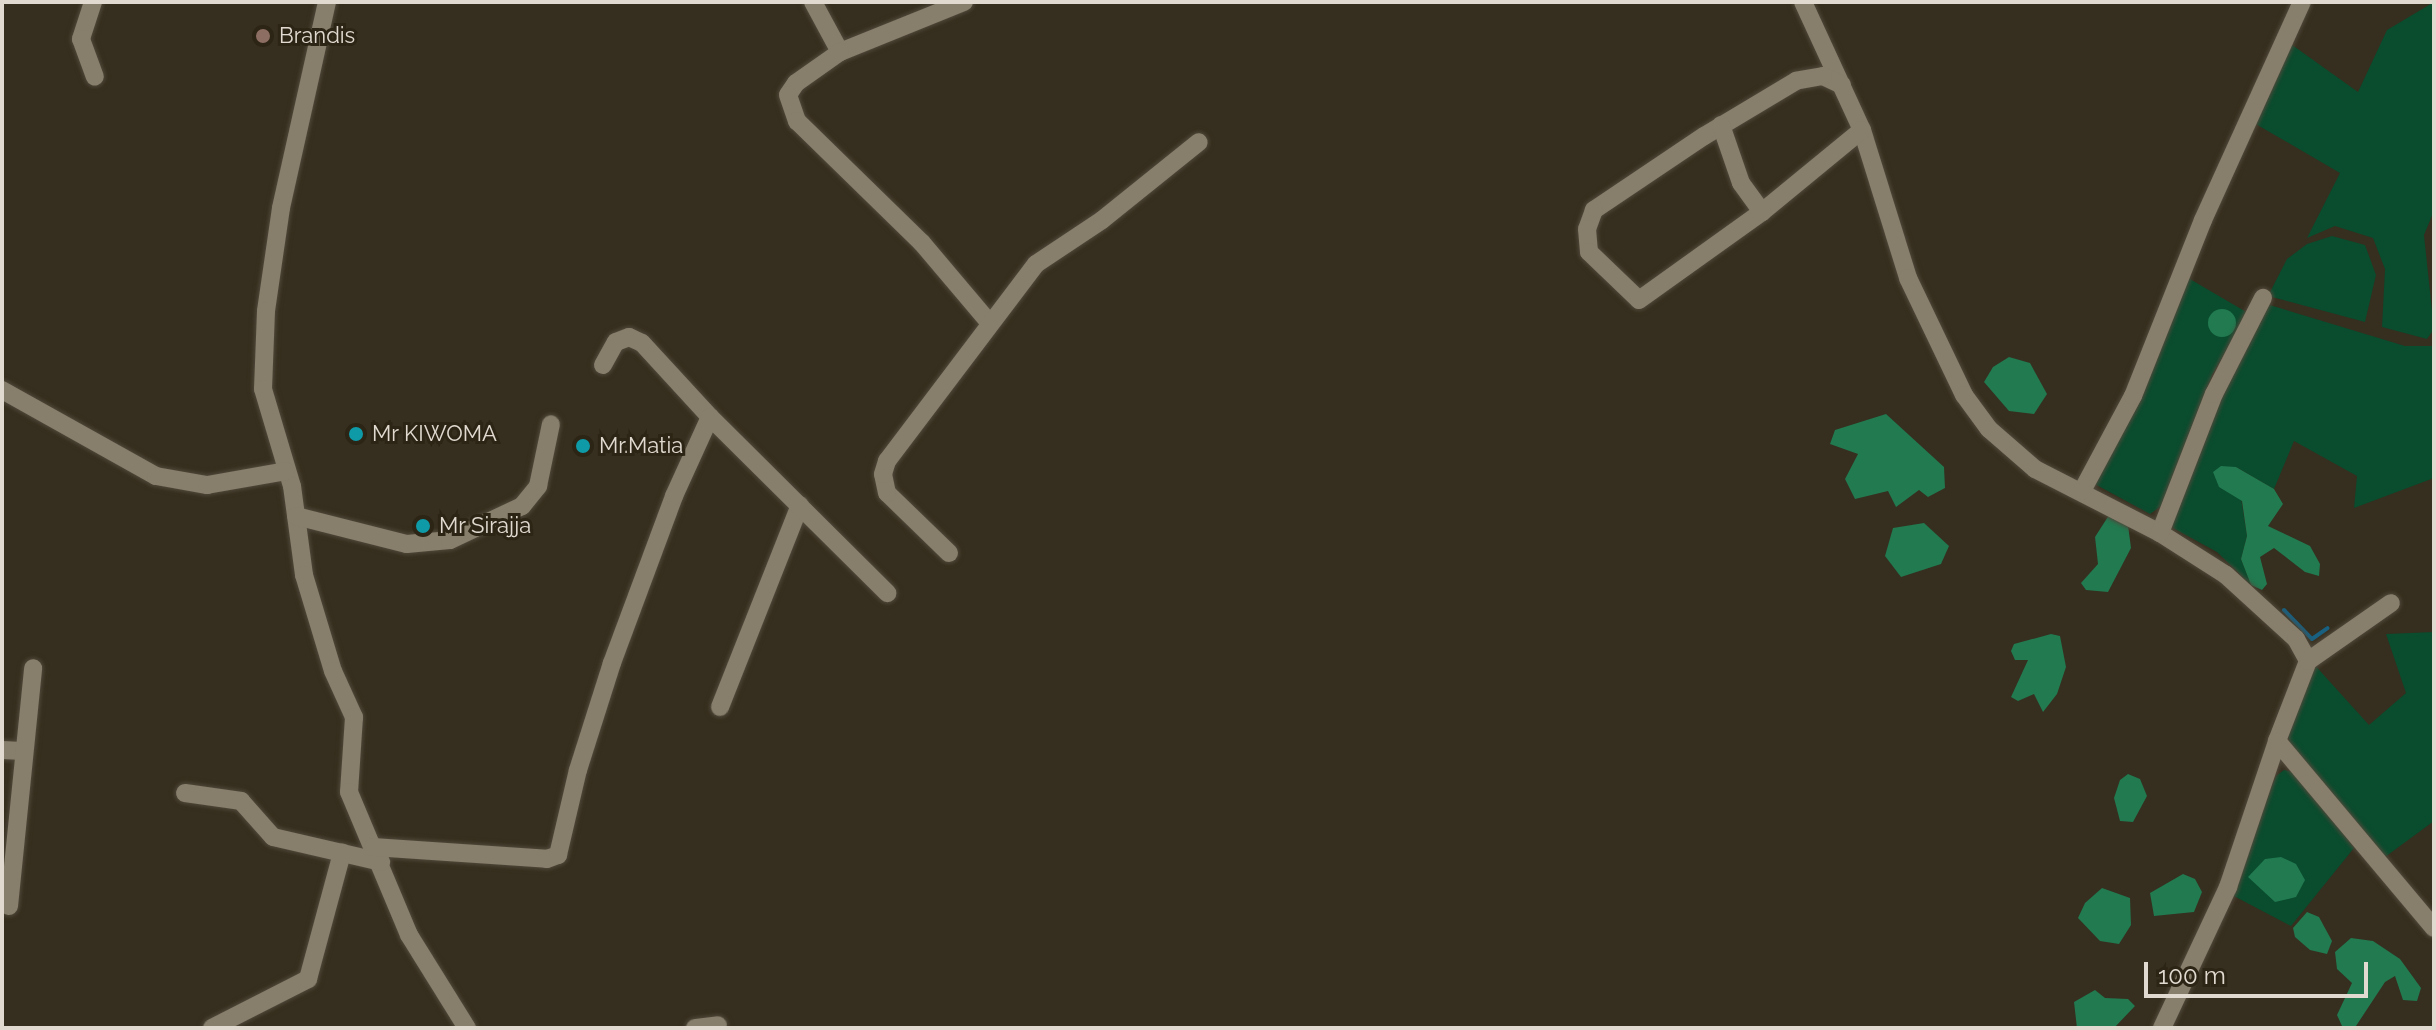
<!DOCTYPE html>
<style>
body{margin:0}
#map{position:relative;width:2436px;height:1030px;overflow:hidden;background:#362e1e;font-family:Raleway,sans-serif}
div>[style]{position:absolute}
.green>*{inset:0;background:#0a4c2e}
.forest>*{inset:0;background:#217a50}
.round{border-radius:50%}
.stream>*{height:4px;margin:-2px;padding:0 2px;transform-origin:2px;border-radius:2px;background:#196182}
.roads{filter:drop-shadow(0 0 2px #50493b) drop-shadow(0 0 2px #50493b)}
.minor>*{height:18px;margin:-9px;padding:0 9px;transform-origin:9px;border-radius:9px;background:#877e6c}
.dots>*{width:22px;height:22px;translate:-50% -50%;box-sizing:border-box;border:4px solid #2c2414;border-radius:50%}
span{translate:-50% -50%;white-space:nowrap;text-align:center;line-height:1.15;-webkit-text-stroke:6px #2c2414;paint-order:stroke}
.poi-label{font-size:22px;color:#e0dad0}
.left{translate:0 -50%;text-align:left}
.frame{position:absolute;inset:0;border:4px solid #e0dad0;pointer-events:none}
.scale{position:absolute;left:2144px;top:962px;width:224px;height:36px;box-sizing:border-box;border:4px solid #e0dad0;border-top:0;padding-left:10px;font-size:24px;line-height:28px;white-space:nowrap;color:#e0dad0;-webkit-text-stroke:6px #2c2414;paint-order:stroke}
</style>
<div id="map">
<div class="green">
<div style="clip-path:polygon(2434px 2px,2434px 211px,2424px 235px,2434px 329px,2427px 339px,2382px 327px,2385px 269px,2373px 238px,2335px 226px,2307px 238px,2340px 173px,2254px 123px,2288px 42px,2358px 92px,2387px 30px)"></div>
<div style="clip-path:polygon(2332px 236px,2365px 245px,2376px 275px,2365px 322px,2268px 296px,2287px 259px,2307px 244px)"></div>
<div style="clip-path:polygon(2183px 275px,2248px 313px,2212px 375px,2164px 504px,2150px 514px,2091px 482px)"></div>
<div style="clip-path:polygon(2263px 303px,2405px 346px,2434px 346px,2434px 478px,2354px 508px,2357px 476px,2294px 441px,2274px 489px,2236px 467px,2247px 536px,2241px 559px,2251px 585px,2217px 552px,2173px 528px,2172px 520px,2192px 461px)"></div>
<div style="clip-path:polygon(2434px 632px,2434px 821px,2381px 860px,2290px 743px,2286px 730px,2312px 662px,2369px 725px,2406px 693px,2386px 634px)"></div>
<div style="clip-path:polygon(2284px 770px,2298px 773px,2354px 848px,2291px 926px,2230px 894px,2276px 776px)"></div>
</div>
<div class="forest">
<div class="round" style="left:2208px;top:309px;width:28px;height:28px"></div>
<div style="clip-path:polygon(2009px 357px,2030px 363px,2047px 394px,2034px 414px,2009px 411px,1984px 382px,1993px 367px)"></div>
<div style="clip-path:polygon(1886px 414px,1944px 467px,1945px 488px,1928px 497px,1919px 490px,1896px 507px,1888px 491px,1855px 499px,1845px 479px,1858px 454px,1830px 444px,1835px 430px)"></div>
<div style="clip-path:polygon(2221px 466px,2236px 467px,2274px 489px,2283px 504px,2268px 526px,2310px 546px,2320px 564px,2319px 576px,2305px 572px,2274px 548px,2260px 557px,2267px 584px,2262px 590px,2251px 585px,2241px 559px,2247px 536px,2242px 501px,2219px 487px,2213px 472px)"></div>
<div style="clip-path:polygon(2111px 512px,2128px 525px,2131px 548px,2108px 592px,2086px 590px,2081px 583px,2098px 564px,2095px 537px)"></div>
<div style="clip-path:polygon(1924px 523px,1949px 546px,1941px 564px,1901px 577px,1885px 556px,1893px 528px)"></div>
<div style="clip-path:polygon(2051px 634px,2060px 636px,2066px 667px,2057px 694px,2043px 712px,2034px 694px,2018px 701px,2011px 697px,2028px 660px,2015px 660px,2011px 651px,2014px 644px)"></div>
<div style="clip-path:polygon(2128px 774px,2140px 779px,2147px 796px,2133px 822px,2120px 821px,2114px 798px,2120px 780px)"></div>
<div style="clip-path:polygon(2281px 857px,2296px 864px,2305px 880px,2296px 897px,2275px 902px,2248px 877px,2265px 859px)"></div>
<div style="clip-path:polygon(2183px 874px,2195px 879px,2202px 892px,2194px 912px,2154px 916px,2150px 893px)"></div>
<div style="clip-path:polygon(2102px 888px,2130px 898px,2131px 925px,2119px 944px,2100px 941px,2078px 918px,2085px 903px)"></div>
<div style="clip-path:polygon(2307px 912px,2319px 917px,2332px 941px,2327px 954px,2310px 950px,2295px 937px,2293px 928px)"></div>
<div style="clip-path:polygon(2351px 938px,2373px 941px,2400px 959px,2421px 988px,2417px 1001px,2403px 1000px,2395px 976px,2385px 982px,2356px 1026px,2342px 1026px,2337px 1015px,2352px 983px,2337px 969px,2335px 952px)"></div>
<div style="clip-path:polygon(2095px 990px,2105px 998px,2128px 999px,2135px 1006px,2114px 1028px,2077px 1028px,2074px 1002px)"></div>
</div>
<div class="stream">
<div style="left:2284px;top:610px;width:40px;rotate:46deg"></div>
<div style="left:2312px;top:639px;width:19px;rotate:-35deg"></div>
</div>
<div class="roads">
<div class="minor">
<div style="left:93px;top:2px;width:39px;rotate:108deg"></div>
<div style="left:81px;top:39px;width:40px;rotate:69.8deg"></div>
<div style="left:327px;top:2px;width:211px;rotate:102.6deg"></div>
<div style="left:281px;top:208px;width:104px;rotate:98.3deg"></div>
<div style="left:266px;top:311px;width:78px;rotate:92.2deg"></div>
<div style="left:263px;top:389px;width:101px;rotate:73.4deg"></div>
<div style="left:292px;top:486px;width:90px;rotate:82.3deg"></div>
<div style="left:304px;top:575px;width:100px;rotate:73.2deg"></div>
<div style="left:333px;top:671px;width:51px;rotate:65.5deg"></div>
<div style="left:354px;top:717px;width:75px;rotate:93.8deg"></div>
<div style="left:349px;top:792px;width:155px;rotate:67.2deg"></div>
<div style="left:409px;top:935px;width:110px;rotate:58.1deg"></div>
<div style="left:813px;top:2px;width:57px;rotate:61.6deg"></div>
<div style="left:964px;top:2px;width:134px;rotate:158deg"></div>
<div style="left:840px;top:52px;width:54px;rotate:144.8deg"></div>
<div style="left:796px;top:83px;width:14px;rotate:124deg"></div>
<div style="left:788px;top:95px;width:28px;rotate:71deg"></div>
<div style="left:797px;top:121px;width:175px;rotate:44.3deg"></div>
<div style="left:922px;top:243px;width:102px;rotate:49.8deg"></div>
<div style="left:1803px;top:2px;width:141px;rotate:65.3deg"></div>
<div style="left:1862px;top:130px;width:155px;rotate:72.7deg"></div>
<div style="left:1908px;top:278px;width:130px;rotate:64.4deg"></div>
<div style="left:1964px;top:395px;width:42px;rotate:53.7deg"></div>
<div style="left:1989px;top:429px;width:61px;rotate:41deg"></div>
<div style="left:2035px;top:469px;width:140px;rotate:27.1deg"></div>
<div style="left:2160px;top:533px;width:78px;rotate:32.5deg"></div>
<div style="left:2226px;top:575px;width:95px;rotate:42.4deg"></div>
<div style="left:2296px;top:639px;width:25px;rotate:61deg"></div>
<div style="left:2308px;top:661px;width:86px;rotate:111.2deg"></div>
<div style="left:2277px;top:741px;width:244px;rotate:50deg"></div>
<div style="left:1842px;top:85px;width:21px;rotate:-155deg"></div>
<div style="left:1823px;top:76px;width:27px;rotate:170deg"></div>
<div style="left:1796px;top:81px;width:107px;rotate:149.1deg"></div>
<div style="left:1704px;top:136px;width:133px;rotate:146.1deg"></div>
<div style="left:1594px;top:210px;width:20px;rotate:110deg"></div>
<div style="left:1587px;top:229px;width:23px;rotate:85deg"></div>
<div style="left:1589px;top:252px;width:69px;rotate:43.8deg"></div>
<div style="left:1639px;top:300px;width:151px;rotate:-35.6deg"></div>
<div style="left:1762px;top:212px;width:129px;rotate:-39.4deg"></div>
<div style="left:1721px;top:125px;width:61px;rotate:71deg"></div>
<div style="left:1741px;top:183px;width:36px;rotate:54deg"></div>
<div style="left:603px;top:365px;width:26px;rotate:-61deg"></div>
<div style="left:616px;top:342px;width:14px;rotate:-21deg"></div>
<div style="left:629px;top:337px;width:14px;rotate:25deg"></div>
<div style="left:642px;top:343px;width:100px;rotate:47.4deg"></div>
<div style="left:2px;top:390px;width:176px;rotate:29.2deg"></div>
<div style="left:156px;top:476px;width:52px;rotate:10deg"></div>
<div style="left:207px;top:485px;width:80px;rotate:-10deg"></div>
<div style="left:2082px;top:491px;width:108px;rotate:-61.8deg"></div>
<div style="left:2133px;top:396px;width:189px;rotate:-68.3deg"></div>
<div style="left:2203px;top:220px;width:239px;rotate:-65.6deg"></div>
<div style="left:296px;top:516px;width:114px;rotate:14.2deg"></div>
<div style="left:407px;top:544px;width:43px;rotate:-5.3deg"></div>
<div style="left:450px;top:540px;width:80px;rotate:-25.3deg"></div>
<div style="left:522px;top:506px;width:26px;rotate:-51deg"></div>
<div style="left:538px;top:486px;width:63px;rotate:-78.2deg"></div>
<div style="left:2160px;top:533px;width:149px;rotate:-68.8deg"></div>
<div style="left:2214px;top:394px;width:108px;rotate:-63deg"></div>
<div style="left:949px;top:553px;width:86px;rotate:-135.9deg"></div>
<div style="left:887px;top:493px;width:19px;rotate:-102deg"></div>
<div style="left:883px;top:474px;width:14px;rotate:-73deg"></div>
<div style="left:887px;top:461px;width:247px;rotate:-52.9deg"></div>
<div style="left:1036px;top:264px;width:79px;rotate:-33.7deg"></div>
<div style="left:1102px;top:220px;width:124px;rotate:-38.8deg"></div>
<div style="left:2308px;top:661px;width:101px;rotate:-34.9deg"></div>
<div style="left:720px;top:707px;width:217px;rotate:-68.4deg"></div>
<div style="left:2px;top:750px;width:21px;rotate:3deg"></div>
<div style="left:185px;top:793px;width:57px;rotate:8.1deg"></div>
<div style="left:241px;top:801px;width:48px;rotate:48.4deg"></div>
<div style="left:273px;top:837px;width:111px;rotate:13deg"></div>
<div style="left:373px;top:847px;width:174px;rotate:3.9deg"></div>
<div style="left:547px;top:859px;width:12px;rotate:-20deg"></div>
<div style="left:558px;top:855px;width:87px;rotate:-76.8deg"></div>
<div style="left:578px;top:770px;width:112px;rotate:-72.4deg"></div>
<div style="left:612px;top:663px;width:178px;rotate:-69.6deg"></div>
<div style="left:674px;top:496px;width:87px;rotate:-65.5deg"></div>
<div style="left:710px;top:417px;width:250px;rotate:44.8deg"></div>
<div style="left:9px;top:906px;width:239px;rotate:-84.2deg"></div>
<div style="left:212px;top:1028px;width:108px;rotate:-27deg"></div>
<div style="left:308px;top:979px;width:131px;rotate:-74.9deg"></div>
<div style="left:695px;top:1028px;width:23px;rotate:-7deg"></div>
<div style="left:2162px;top:1028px;width:156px;rotate:-64.9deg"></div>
<div style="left:2228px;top:887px;width:154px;rotate:-71.4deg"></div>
</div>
</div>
<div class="dots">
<div style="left:263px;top:36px;background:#8d6e63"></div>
<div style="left:356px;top:434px;background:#0f9aa8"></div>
<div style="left:583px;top:446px;background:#0f9aa8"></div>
<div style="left:423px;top:526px;background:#0f9aa8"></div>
</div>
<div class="poi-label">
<span class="left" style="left:279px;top:36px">Brandis</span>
<span class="left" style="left:372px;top:434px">Mr KIWOMA</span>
<span class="left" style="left:599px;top:446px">Mr.Matia</span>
<span class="left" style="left:439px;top:526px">Mr Sirajja</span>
</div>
<div class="frame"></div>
<div class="scale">100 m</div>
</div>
